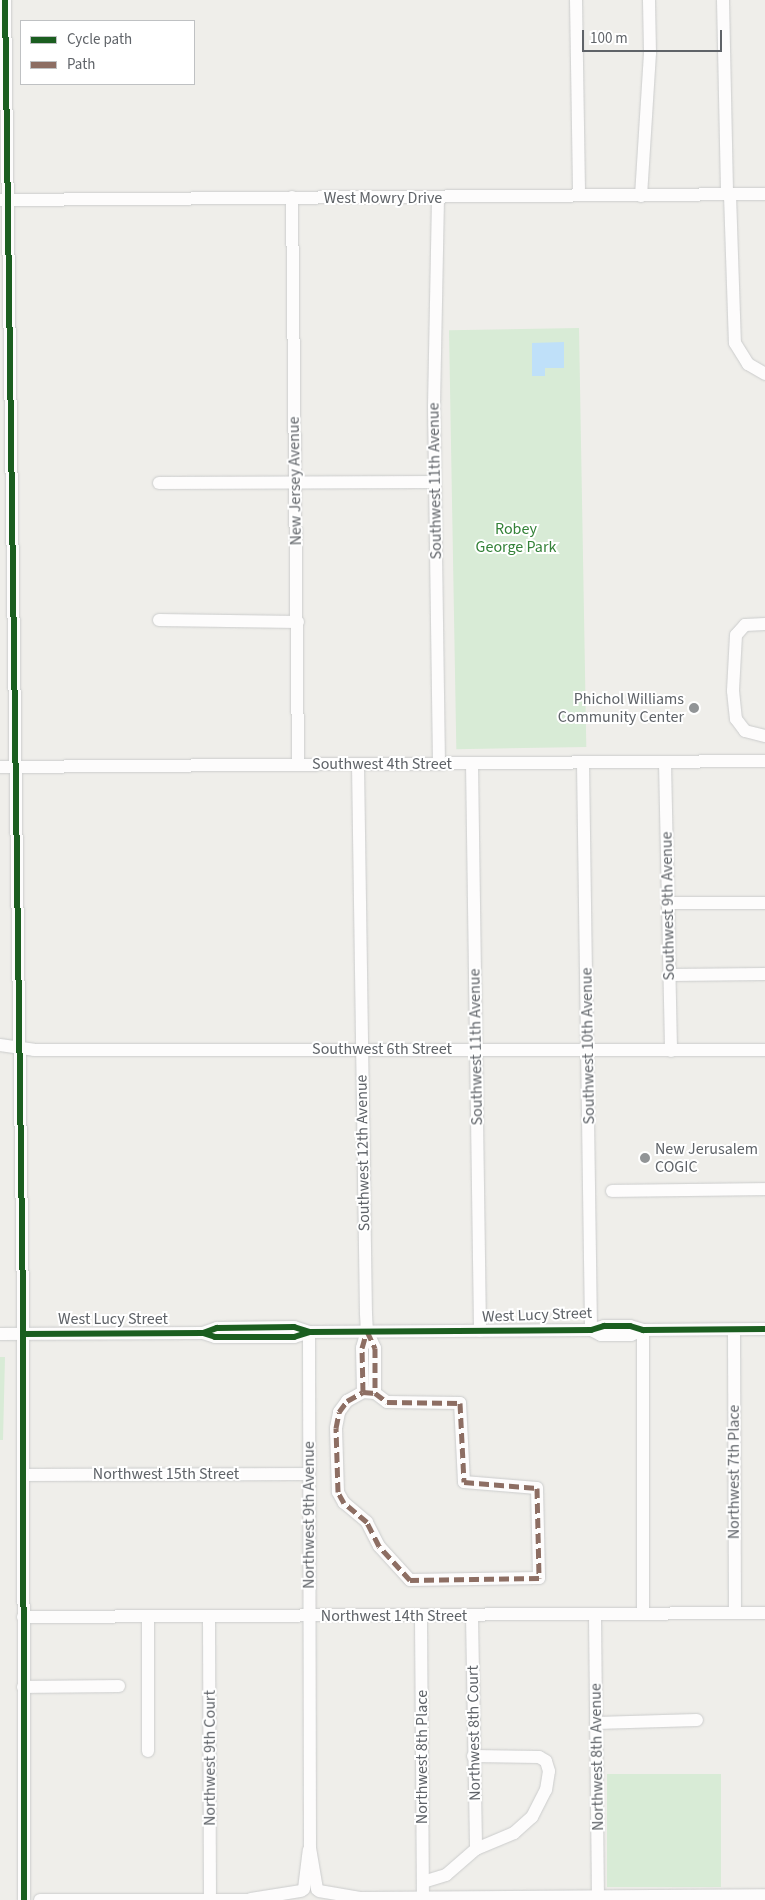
<!DOCTYPE html>
<style>
body{margin:0}
#map{position:relative;width:765px;height:1900px;overflow:hidden;background:#efeeea;font-family:"Source Sans 3",sans-serif}
div>[style]{position:absolute}
.green>*{inset:0;background:#d8ebd6;transform-origin:0 0}
.water>*{inset:0;background:#bfe0f9}
.roads{filter:drop-shadow(0 0 1px #cbcccc) drop-shadow(0 0 1px #cbcccc)}
.minor>*{height:12px;margin:-6px;padding:0 6px;transform-origin:6px;border-radius:6px;background:#fdfcfc}
.quiet>*{height:5px;margin-top:-2.5px;transform-origin:0;background:repeating-linear-gradient(90deg,#8d6e63 0 10px,transparent 0 15px)}
.cycleway>*{height:6px;margin:-3px;padding:0 3px;transform-origin:3px;border-radius:3px;background:#1b5e20}
.dots>*{width:14px;height:14px;translate:-50% -50%;box-sizing:border-box;border:2px solid #fff;border-radius:50%}
span{translate:-50% -50%;white-space:nowrap;text-align:center;line-height:1.15;-webkit-text-stroke:4px #fff;paint-order:stroke}
.street-label{font-size:16px;color:#5f6368}
.park-label{font-size:16px;color:#348238}
.poi-label{font-size:16px;color:#5f6368}
.right{translate:-100% -50%;text-align:right}
.left{translate:0 -50%;text-align:left}
.legend{position:absolute;left:20px;top:20px;width:175px;height:65px;box-sizing:border-box;background:#fff;border:1px solid #bfc1c3;margin:0;padding:6px 9px;list-style:none;font-size:15px;color:#5f6368}
.legend li{display:flex;align-items:center;gap:10px;height:25px}
.legend b{width:25px;border:1px solid #bfc1c3}
.scale{position:absolute;left:582px;top:30px;width:140px;height:22px;box-sizing:border-box;border:2px solid #5f6368;border-top:0;padding-left:6px;font-size:15px;line-height:18px;white-space:nowrap;color:#5f6368;-webkit-text-stroke:4px #fff;paint-order:stroke}
</style>
<div id="map">
<div class="green">
<div style="left:579px;top:328px;width:419px;height:130px;rotate:89deg"></div>
<div style="clip-path:polygon(0 1357px,5px 1357px,3px 1440px,0 1440px)"></div>
<div style="left:607px;top:1774px;width:114px;height:113px"></div>
</div>
<div class="water">
<div style="clip-path:polygon(564px 342px,564px 368px,545px 368px,545px 376px,532px 376px,532px 343px)"></div>
</div>
<div class="roads">
<div class="minor">
<div style="left:5px;top:0;width:1313px;rotate:89.21deg"></div>
<div style="left:23px;top:1313px;width:587px;rotate:89.9deg"></div>
<div style="left:576px;top:0;width:195px;rotate:89.1deg"></div>
<div style="left:723px;top:0;width:195px;rotate:88.8deg"></div>
<div style="left:730px;top:195px;width:148px;rotate:88.1deg"></div>
<div style="left:735px;top:343px;width:25px;rotate:58deg"></div>
<div style="left:748px;top:364px;width:20px;rotate:30deg"></div>
<div style="left:641px;top:196px;width:143px;rotate:-86.4deg"></div>
<div style="left:650px;top:53px;width:53px;rotate:-91.1deg"></div>
<div style="left:292px;top:197px;width:567px;rotate:89.39deg"></div>
<div style="left:438px;top:198px;width:209px;rotate:91.1deg"></div>
<div style="left:434px;top:407px;width:357px;rotate:89.2deg"></div>
<div style="left:0;top:200px;width:765px;rotate:-0.45deg"></div>
<div style="left:159px;top:483px;width:276px;rotate:-0.2deg"></div>
<div style="left:159px;top:620px;width:139px;rotate:0.8deg"></div>
<div style="left:765px;top:624px;width:20px;rotate:177deg"></div>
<div style="left:745px;top:625px;width:13px;rotate:132deg"></div>
<div style="left:736px;top:635px;width:56px;rotate:93.1deg"></div>
<div style="left:733px;top:691px;width:28px;rotate:84deg"></div>
<div style="left:736px;top:719px;width:15px;rotate:53deg"></div>
<div style="left:745px;top:731px;width:21px;rotate:14deg"></div>
<div style="left:665px;top:762px;width:289px;rotate:88.8deg"></div>
<div style="left:472px;top:763px;width:568px;rotate:89.19deg"></div>
<div style="left:583px;top:763px;width:567px;rotate:89.19deg"></div>
<div style="left:358px;top:764px;width:550px;rotate:89.17deg"></div>
<div style="left:366px;top:1314px;width:17px;rotate:87deg"></div>
<div style="left:367px;top:1331px;width:19px;rotate:65deg"></div>
<div style="left:375px;top:1348px;width:45px;rotate:90deg"></div>
<div style="left:0;top:767px;width:765px;rotate:-0.45deg"></div>
<div style="left:669px;top:903px;width:96px"></div>
<div style="left:670px;top:975px;width:95px;rotate:-0.6deg"></div>
<div style="left:0;top:1045px;width:34px;rotate:8deg"></div>
<div style="left:34px;top:1050px;width:731px"></div>
<div style="left:612px;top:1191px;width:153px;rotate:-0.7deg"></div>
<div style="left:591px;top:1330px;width:11px;rotate:27deg"></div>
<div style="left:601px;top:1335px;width:30px"></div>
<div style="left:631px;top:1335px;width:13px;rotate:-23deg"></div>
<div style="left:643px;top:1330px;width:284px;rotate:90deg"></div>
<div style="left:734px;top:1330px;width:283px;rotate:89.8deg"></div>
<div style="left:309px;top:1332px;width:516px;rotate:89.89deg"></div>
<div style="left:310px;top:1848px;width:42px;rotate:80.3deg"></div>
<div style="left:203px;top:1333px;width:13px;rotate:18deg"></div>
<div style="left:215px;top:1337px;width:79px"></div>
<div style="left:294px;top:1337px;width:16px;rotate:-18deg"></div>
<div style="left:0;top:1334px;width:203px;rotate:-0.3deg"></div>
<div style="left:203px;top:1333px;width:15px;rotate:-20deg"></div>
<div style="left:217px;top:1328px;width:77px;rotate:-0.7deg"></div>
<div style="left:294px;top:1327px;width:16px;rotate:18deg"></div>
<div style="left:309px;top:1332px;width:282px;rotate:-0.4deg"></div>
<div style="left:591px;top:1330px;width:14px;rotate:-17deg"></div>
<div style="left:604px;top:1326px;width:26px"></div>
<div style="left:630px;top:1326px;width:14px;rotate:17deg"></div>
<div style="left:643px;top:1330px;width:122px;rotate:-0.5deg"></div>
<div style="left:363px;top:1392px;width:12px;rotate:5deg"></div>
<div style="left:375px;top:1393px;width:15px;rotate:37deg"></div>
<div style="left:387px;top:1402px;width:73px;rotate:0.8deg"></div>
<div style="left:460px;top:1403px;width:79px;rotate:87.1deg"></div>
<div style="left:464px;top:1482px;width:73px;rotate:4.7deg"></div>
<div style="left:537px;top:1488px;width:90px;rotate:88.7deg"></div>
<div style="left:539px;top:1578px;width:129px;rotate:179.1deg"></div>
<div style="left:410px;top:1580px;width:46px;rotate:-132.4deg"></div>
<div style="left:379px;top:1546px;width:27px;rotate:-117deg"></div>
<div style="left:367px;top:1522px;width:30px;rotate:-140deg"></div>
<div style="left:344px;top:1503px;width:13px;rotate:-119deg"></div>
<div style="left:338px;top:1492px;width:64px;rotate:-91.8deg"></div>
<div style="left:336px;top:1428px;width:16px;rotate:-79deg"></div>
<div style="left:339px;top:1412px;width:14px;rotate:-54deg"></div>
<div style="left:347px;top:1401px;width:18px;rotate:-29deg"></div>
<div style="left:363px;top:1392px;width:44px;rotate:-91.3deg"></div>
<div style="left:362px;top:1348px;width:18px;rotate:-74deg"></div>
<div style="left:23px;top:1475px;width:286px;rotate:-0.2deg"></div>
<div style="left:595px;top:1615px;width:285px;rotate:89.4deg"></div>
<div style="left:472px;top:1616px;width:233px;rotate:89deg"></div>
<div style="left:23px;top:1617px;width:742px;rotate:-0.31deg"></div>
<div style="left:148px;top:1617px;width:134px;rotate:90deg"></div>
<div style="left:209px;top:1617px;width:282px;rotate:89.8deg"></div>
<div style="left:421px;top:1617px;width:281px;rotate:89.6deg"></div>
<div style="left:23px;top:1687px;width:96px;rotate:-0.6deg"></div>
<div style="left:596px;top:1723px;width:101px;rotate:-1.7deg"></div>
<div style="left:423px;top:1882px;width:24px;rotate:-17deg"></div>
<div style="left:446px;top:1875px;width:40px;rotate:-41deg"></div>
<div style="left:476px;top:1849px;width:41px;rotate:-22.8deg"></div>
<div style="left:514px;top:1833px;width:24px;rotate:-42deg"></div>
<div style="left:532px;top:1817px;width:30px;rotate:-63deg"></div>
<div style="left:546px;top:1790px;width:19px;rotate:-81deg"></div>
<div style="left:549px;top:1771px;width:10px;rotate:-107deg"></div>
<div style="left:546px;top:1761px;width:8px;rotate:-150deg"></div>
<div style="left:539px;top:1757px;width:66px;rotate:-179.1deg"></div>
<div style="left:304px;top:1889px;width:39px;rotate:-83deg"></div>
<div style="left:319px;top:1891px;width:43px;rotate:9.5deg"></div>
<div style="left:361px;top:1898px;width:404px;rotate:-0.4deg"></div>
<div style="left:251px;top:1899px;width:51px;rotate:-9.1deg"></div>
<div style="left:40px;top:1900px;width:216px"></div>
</div>
</div>
<div class="quiet">
<div style="left:367px;top:1331px;width:19px;rotate:65deg"></div>
<div style="left:375px;top:1348px;width:45px;rotate:90deg"></div>
<div style="left:363px;top:1392px;width:12px;rotate:5deg"></div>
<div style="left:375px;top:1393px;width:15px;rotate:37deg"></div>
<div style="left:387px;top:1402px;width:73px;rotate:0.8deg"></div>
<div style="left:460px;top:1403px;width:79px;rotate:87.1deg"></div>
<div style="left:464px;top:1482px;width:73px;rotate:4.7deg"></div>
<div style="left:537px;top:1488px;width:90px;rotate:88.7deg"></div>
<div style="left:539px;top:1578px;width:129px;rotate:179.1deg"></div>
<div style="left:410px;top:1580px;width:46px;rotate:-132.4deg"></div>
<div style="left:379px;top:1546px;width:27px;rotate:-117deg"></div>
<div style="left:367px;top:1522px;width:30px;rotate:-140deg"></div>
<div style="left:344px;top:1503px;width:13px;rotate:-119deg"></div>
<div style="left:338px;top:1492px;width:64px;rotate:-91.8deg"></div>
<div style="left:336px;top:1428px;width:16px;rotate:-79deg"></div>
<div style="left:339px;top:1412px;width:14px;rotate:-54deg"></div>
<div style="left:347px;top:1401px;width:18px;rotate:-29deg"></div>
<div style="left:363px;top:1392px;width:44px;rotate:-91.3deg"></div>
<div style="left:362px;top:1348px;width:18px;rotate:-74deg"></div>
</div>
<div class="cycleway">
<div style="left:5px;top:0;width:1313px;rotate:89.21deg"></div>
<div style="left:23px;top:1313px;width:587px;rotate:89.9deg"></div>
<div style="left:203px;top:1333px;width:13px;rotate:18deg"></div>
<div style="left:215px;top:1337px;width:79px"></div>
<div style="left:294px;top:1337px;width:16px;rotate:-18deg"></div>
<div style="left:23px;top:1334px;width:180px;rotate:-0.3deg"></div>
<div style="left:203px;top:1333px;width:15px;rotate:-20deg"></div>
<div style="left:217px;top:1328px;width:77px;rotate:-0.7deg"></div>
<div style="left:294px;top:1327px;width:16px;rotate:18deg"></div>
<div style="left:309px;top:1332px;width:282px;rotate:-0.4deg"></div>
<div style="left:591px;top:1330px;width:14px;rotate:-17deg"></div>
<div style="left:604px;top:1326px;width:26px"></div>
<div style="left:630px;top:1326px;width:14px;rotate:17deg"></div>
<div style="left:643px;top:1330px;width:122px;rotate:-0.5deg"></div>
</div>
<div class="dots">
<div style="left:694px;top:708px;background:#919496"></div>
<div style="left:645px;top:1158px;background:#919496"></div>
</div>
<div class="street-label">
<span style="left:383px;top:198px">West Mowry Drive</span>
<span style="left:295px;top:481px;rotate:-91deg">New Jersey Avenue</span>
<span style="left:435px;top:481px;rotate:-91deg">Southwest 11th Avenue</span>
<span style="left:382px;top:764px">Southwest 4th Street</span>
<span style="left:668px;top:906px;rotate:-91deg">Southwest 9th Avenue</span>
<span style="left:588px;top:1046px;rotate:-91deg">Southwest 10th Avenue</span>
<span style="left:476px;top:1047px;rotate:-91deg">Southwest 11th Avenue</span>
<span style="left:382px;top:1049px">Southwest 6th Street</span>
<span style="left:363px;top:1153px;rotate:-91deg">Southwest 12th Avenue</span>
<span style="left:537px;top:1315px;rotate:-2deg">West Lucy Street</span>
<span style="left:113px;top:1319px">West Lucy Street</span>
<span style="left:734px;top:1472px;rotate:-90deg">Northwest 7th Place</span>
<span style="left:166px;top:1474px">Northwest 15th Street</span>
<span style="left:309px;top:1515px;rotate:-90deg">Northwest 9th Avenue</span>
<span style="left:394px;top:1616px">Northwest 14th Street</span>
<span style="left:474px;top:1733px;rotate:-91deg">Northwest 8th Court</span>
<span style="left:422px;top:1757px;rotate:-90deg">Northwest 8th Place</span>
<span style="left:597px;top:1757px;rotate:-91deg">Northwest 8th Avenue</span>
<span style="left:210px;top:1758px;rotate:-90deg">Northwest 9th Court</span>
</div>
<div class="park-label">
<span style="left:516px;top:538px">Robey<br>George Park</span>
</div>
<div class="poi-label">
<span class="right" style="left:684px;top:708px">Phichol Williams<br>Community Center</span>
<span class="left" style="left:655px;top:1158px">New Jerusalem<br>COGIC</span>
</div>
<ul class="legend">
<li><b style="height:6px;background:#1b5e20"></b>Cycle path</li>
<li><b style="height:6px;background:#8d6e63"></b>Path</li>
</ul>
<div class="scale">100 m</div>
</div>
